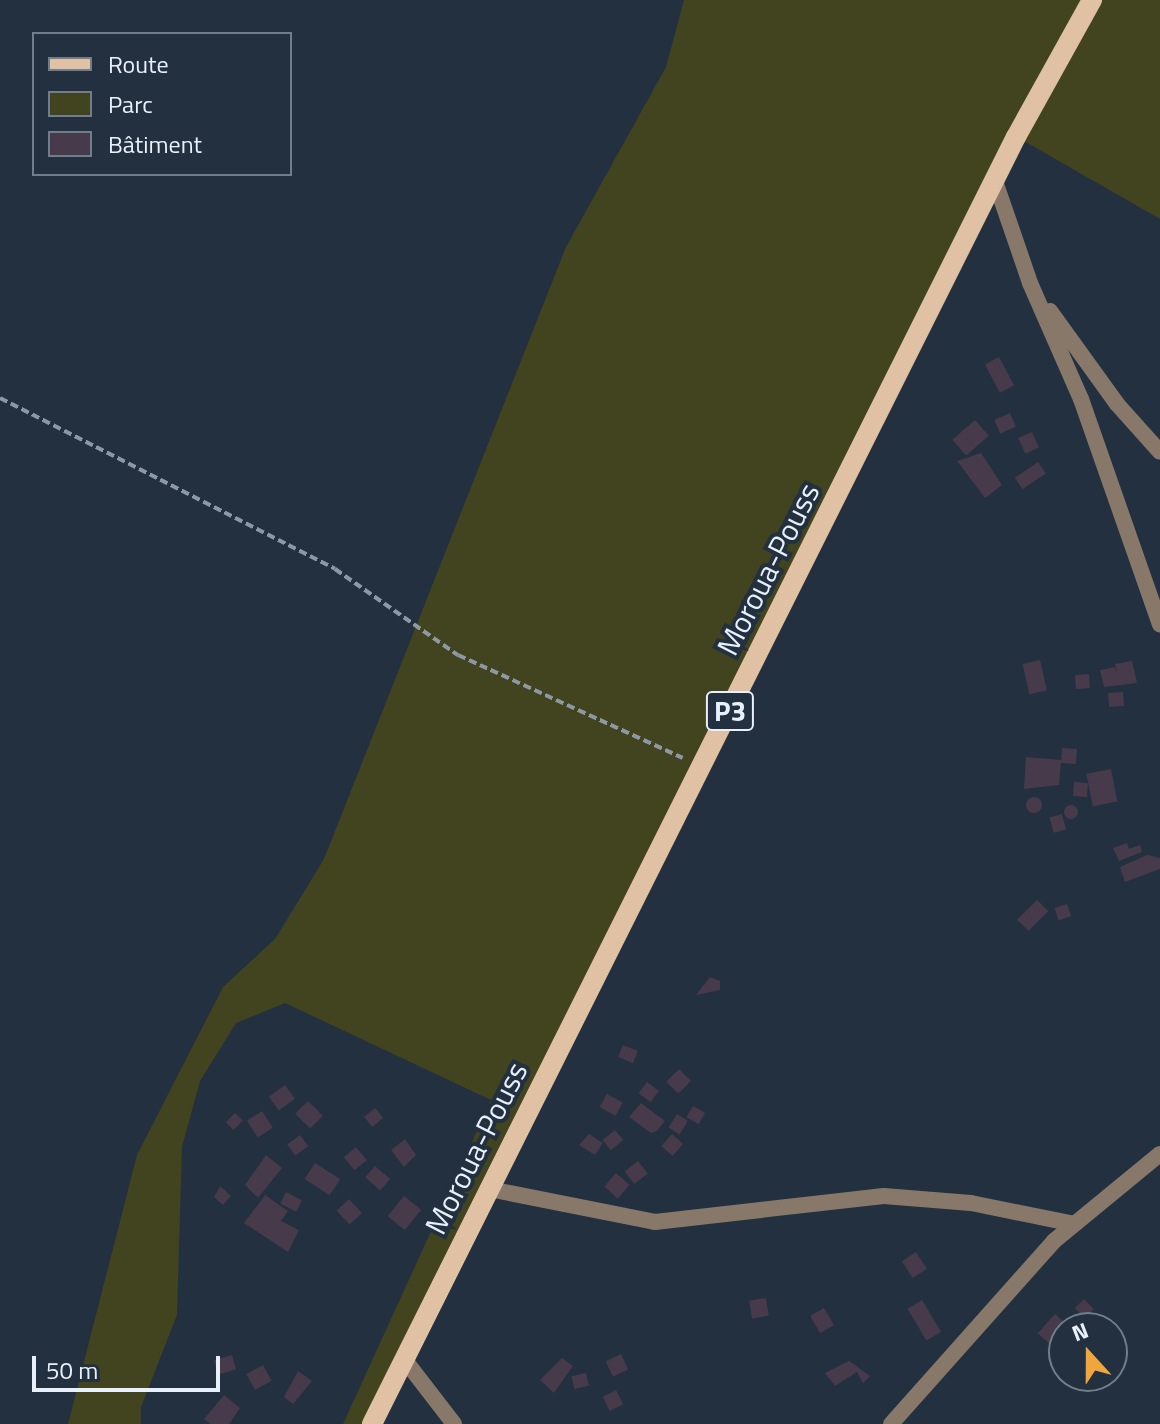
<!DOCTYPE html>
<meta charset="utf-8">
<style>
body{margin:0}
#map{position:relative;width:1160px;height:1424px;overflow:hidden;background:#22303f;font-family:"Titillium Web",sans-serif}
div>[style]{position:absolute}
.green>*{inset:0;background:#42441f}
.building>*{inset:0;background:#473a4b;transform-origin:0 0}
.round{border-radius:50%}
.path>*{height:4px;margin-top:-2px;transform-origin:0;background:repeating-linear-gradient(90deg,#8c98a4 0 8px,transparent 0 12px)}
.minor>*{height:16px;margin:-8px;padding:0 8px;transform-origin:8px;border-radius:8px;background:#877869}
.primary>*{height:20px;margin:-10px;padding:0 10px;transform-origin:10px;border-radius:10px;background:#e0c1a3}
span{translate:-50% -50%;white-space:nowrap;text-align:center;line-height:1.15;-webkit-text-stroke:8px #22303f;paint-order:stroke}
.shield-label span{padding:2px 6px;background:#22303f;border:2px solid;border-radius:6px;-webkit-text-stroke-width:0}
.shield-label{font-size:28px;color:#e8f1fb;font-weight:700}
.street-label{font-size:30px;color:#e8f1fb}
.legend{position:absolute;left:32px;top:32px;width:260px;height:144px;box-sizing:border-box;background:#22303f;border:2px solid #717d8a;margin:0;padding:10px 14px;list-style:none;font-size:24px;color:#e8f1fb}
.legend li{display:flex;align-items:center;gap:16px;height:40px}
.legend b{width:40px;border:2px solid #717d8a}
.north{position:absolute;left:1048px;top:1312px;width:80px;height:80px;box-sizing:border-box;background:#22303f;border:2px solid #717d8a;border-radius:50%;rotate:339deg;font-size:22px;font-weight:700;line-height:32px;text-align:center;color:#e8f1fb}
.north::after{content:'';display:block;margin:auto;width:28px;height:36px;background:#efa73d;clip-path:polygon(50% 0,100% 100%,50% 72%,0 100%)}
.scale{position:absolute;left:32px;top:1356px;width:188px;height:36px;box-sizing:border-box;border:4px solid #e8f1fb;border-top:0;padding-left:10px;font-size:24px;line-height:28px;white-space:nowrap;color:#e8f1fb;-webkit-text-stroke:6px #22303f;paint-order:stroke}
</style>
<div id="map">
<div class="green">
<div style="clip-path:polygon(684px 0,1160px 0,1160px 219px,1017px 137px,372px 1424px,343px 1424px,491px 1100px,285px 1003px,236px 1023px,200px 1081px,182px 1147px,177px 1315px,141px 1407px,141px 1424px,68px 1424px,137px 1155px,223px 987px,275px 939px,324px 859px,566px 247px,666px 67px)"></div>
</div>
<div class="building">
<div style="left:999px;top:357px;width:32px;height:16px;rotate:62deg"></div>
<div style="left:1010px;top:413px;width:15px;height:17px;rotate:67deg"></div>
<div style="left:975px;top:420px;width:21px;height:30px;rotate:49deg"></div>
<div style="left:1032px;top:432px;width:17px;height:15px;rotate:66deg"></div>
<div style="clip-path:polygon(981px 453px,1002px 485px,985px 498px,957px 461px)"></div>
<div style="left:1038px;top:462px;width:14px;height:28px;rotate:56deg"></div>
<div style="left:1040px;top:660px;width:31px;height:18px;rotate:77deg"></div>
<div style="clip-path:polygon(1132px 661px,1137px 683px,1104px 687px,1100px 670px,1115px 667px,1118px 676px,1115px 664px)"></div>
<div style="left:1089px;top:674px;width:14px;height:14px;rotate:86deg"></div>
<div style="left:1123px;top:692px;width:14px;height:15px;rotate:86deg"></div>
<div style="left:1062px;top:748px;width:15px;height:15px;rotate:4deg"></div>
<div style="clip-path:polygon(1026px 757px,1061px 760px,1059px 785px,1024px 789px)"></div>
<div style="left:1111px;top:769px;width:33px;height:25px;rotate:79deg"></div>
<div style="left:1074px;top:782px;width:14px;height:14px;rotate:4deg"></div>
<div class="round" style="left:1026px;top:797px;width:16px;height:16px"></div>
<div class="round" style="left:1064px;top:805px;width:14px;height:14px"></div>
<div style="left:1062px;top:814px;width:16px;height:13px;rotate:75deg"></div>
<div style="clip-path:polygon(1127px 843px,1129px 849px,1140px 845px,1142px 852px,1119px 861px,1113px 848px)"></div>
<div style="clip-path:polygon(1147px 855px,1160px 858px,1160px 869px,1125px 882px,1120px 867px)"></div>
<div style="left:1037px;top:900px;width:16px;height:28px;rotate:45deg"></div>
<div style="left:1067px;top:904px;width:13px;height:13px;rotate:72deg"></div>
<div style="clip-path:polygon(710px 977px,720px 981px,720px 990px,696px 995px)"></div>
<div style="left:623px;top:1045px;width:16px;height:13px;rotate:22deg"></div>
<div style="left:679px;top:1069px;width:17px;height:18px;rotate:45deg"></div>
<div style="left:647px;top:1082px;width:15px;height:14px;rotate:37deg"></div>
<div style="left:285px;top:1085px;width:17px;height:20px;rotate:54deg"></div>
<div style="left:607px;top:1094px;width:18px;height:15px;rotate:29deg"></div>
<div style="left:308px;top:1101px;width:21px;height:18px;rotate:45deg"></div>
<div style="clip-path:polygon(641px 1103px,665px 1121px,657px 1131px,651px 1133px,629px 1117px)"></div>
<div style="left:693px;top:1106px;width:14px;height:13px;rotate:30deg"></div>
<div style="left:375px;top:1108px;width:13px;height:14px;rotate:51deg"></div>
<div style="left:262px;top:1111px;width:20px;height:18px;rotate:57deg"></div>
<div style="left:235px;top:1113px;width:11px;height:13px;rotate:45deg"></div>
<div style="left:677px;top:1114px;width:13px;height:16px;rotate:32deg"></div>
<div style="left:615px;top:1130px;width:13px;height:16px;rotate:51deg"></div>
<div style="clip-path:polygon(589px 1134px,603px 1143px,595px 1155px,579px 1145px)"></div>
<div style="left:672px;top:1134px;width:15px;height:16px;rotate:42deg"></div>
<div style="left:300px;top:1135px;width:14px;height:16px;rotate:54deg"></div>
<div style="clip-path:polygon(405px 1139px,416px 1155px,404px 1167px,391px 1150px)"></div>
<div style="left:356px;top:1147px;width:17px;height:16px;rotate:50deg"></div>
<div style="clip-path:polygon(266px 1155px,282px 1168px,258px 1198px,245px 1185px)"></div>
<div style="left:638px;top:1161px;width:16px;height:17px;rotate:52deg"></div>
<div style="left:315px;top:1163px;width:30px;height:19px;rotate:33deg"></div>
<div style="left:375px;top:1166px;width:20px;height:15px;rotate:41deg"></div>
<div style="left:616px;top:1173px;width:18px;height:18px;rotate:41deg"></div>
<div style="clip-path:polygon(220px 1186px,231px 1196px,223px 1205px,214px 1197px)"></div>
<div style="left:286px;top:1192px;width:18px;height:13px;rotate:27deg"></div>
<div style="clip-path:polygon(265px 1195px,288px 1211px,281px 1221px,299px 1230px,288px 1252px,244px 1223px)"></div>
<div style="left:404px;top:1196px;width:22px;height:26px;rotate:39deg"></div>
<div style="left:349px;top:1199px;width:19px;height:17px;rotate:47deg"></div>
<div style="left:916px;top:1252px;width:20px;height:17px;rotate:57deg"></div>
<div style="left:766px;top:1298px;width:18px;height:17px;rotate:81deg"></div>
<div style="left:1084px;top:1299px;width:14px;height:13px;rotate:45deg"></div>
<div style="left:922px;top:1300px;width:37px;height:17px;rotate:59deg"></div>
<div style="left:824px;top:1308px;width:20px;height:16px;rotate:60deg"></div>
<div style="left:1055px;top:1314px;width:15px;height:26px;rotate:42deg"></div>
<div style="left:621px;top:1354px;width:17px;height:17px;rotate:65deg"></div>
<div style="left:232px;top:1355px;width:15px;height:19px;rotate:74deg"></div>
<div style="clip-path:polygon(562px 1358px,573px 1366px,554px 1393px,540px 1380px)"></div>
<div style="clip-path:polygon(849px 1361px,870px 1376px,863px 1383px,857px 1372px,835px 1386px,825px 1373px)"></div>
<div style="left:263px;top:1365px;width:18px;height:19px;rotate:61deg"></div>
<div style="clip-path:polygon(298px 1371px,312px 1381px,293px 1404px,284px 1397px)"></div>
<div style="left:586px;top:1373px;width:13px;height:15px;rotate:77deg"></div>
<div style="left:616px;top:1390px;width:16px;height:15px;rotate:63deg"></div>
<div style="clip-path:polygon(224px 1395px,240px 1408px,229px 1424px,210px 1424px,204px 1419px)"></div>
</div>
<div class="path">
<div style="left:0;top:398px;width:376px;rotate:27deg"></div>
<div style="left:335px;top:569px;width:150px;rotate:35deg"></div>
<div style="left:458px;top:655px;width:247px;rotate:24.6deg"></div>
</div>
<div class="minor">
<div style="left:996px;top:184px;width:105px;rotate:71deg"></div>
<div style="left:1030px;top:283px;width:127px;rotate:66.3deg"></div>
<div style="left:1081px;top:399px;width:239px;rotate:70.7deg"></div>
<div style="left:1050px;top:311px;width:115px;rotate:54.2deg"></div>
<div style="left:1117px;top:404px;width:64px;rotate:48.1deg"></div>
<div style="left:489px;top:1189px;width:169px;rotate:11.2deg"></div>
<div style="left:655px;top:1222px;width:230px;rotate:-6.5deg"></div>
<div style="left:884px;top:1196px;width:87px;rotate:4.6deg"></div>
<div style="left:971px;top:1203px;width:105px;rotate:11.5deg"></div>
<div style="left:404px;top:1359px;width:82px;rotate:52.4deg"></div>
<div style="left:891px;top:1424px;width:245px;rotate:-48.3deg"></div>
<div style="left:1054px;top:1241px;width:137px;rotate:-39.4deg"></div>
</div>
<div class="primary">
<div style="left:372px;top:1424px;width:1439px;rotate:-63.42deg"></div>
<div style="left:1016px;top:137px;width:157px;rotate:-61deg"></div>
</div>
<div class="shield-label">
<span style="left:730px;top:711px">P3</span>
</div>
<div class="street-label">
<span style="left:768px;top:569px;rotate:-63deg">Moroua-Pouss</span>
<span style="left:476px;top:1148px;rotate:-63deg">Moroua-Pouss</span>
</div>
<ul class="legend">
<li><b style="height:10px;background:#e0c1a3"></b>Route</li>
<li><b style="height:22px;background:#42441f"></b>Parc</li>
<li><b style="height:22px;background:#473a4b"></b>Bâtiment</li>
</ul>
<div class="north">N</div>
<div class="scale">50 m</div>
</div>
